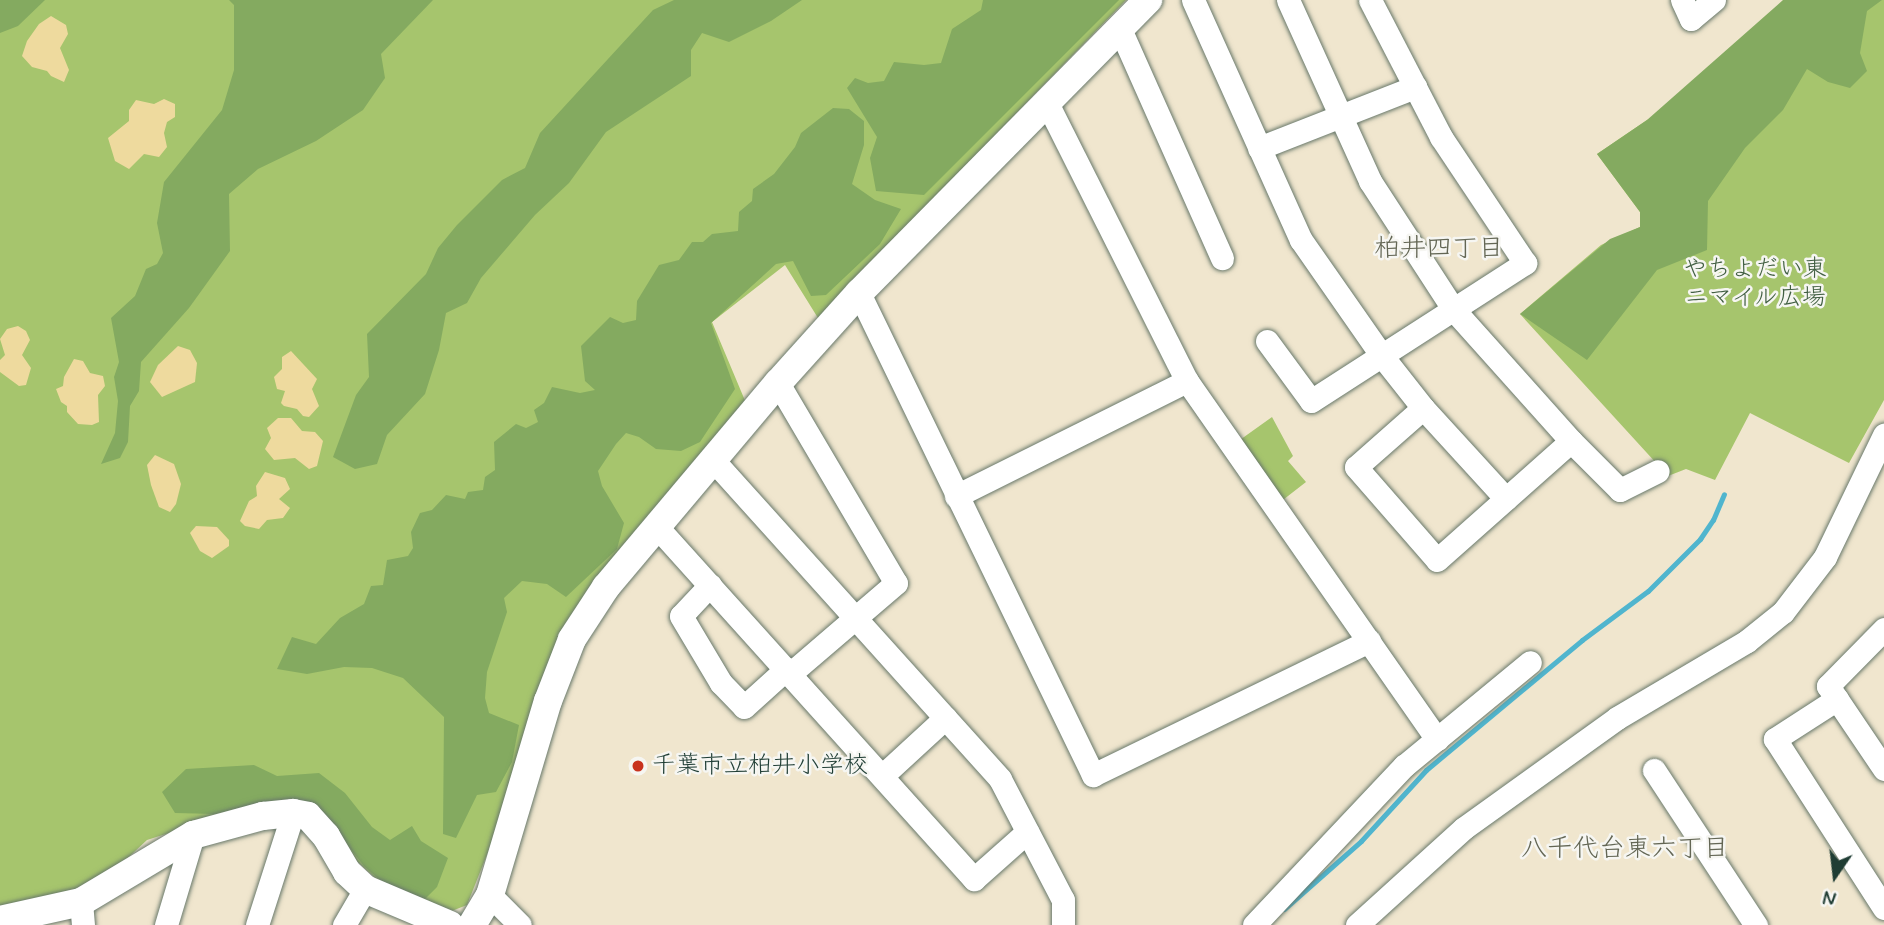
<!DOCTYPE html>
<meta charset="utf-8">
<style>
body{margin:0}
#map{position:relative;width:1884px;height:925px;overflow:hidden;background:#f0e6ce;font-family:Mynerve,"Klee One",sans-serif}
div>[style]{position:absolute}
.green>*{inset:0;background:#a6c56d}
.forest>*{inset:0;background:#84aa60}
.sand>*{inset:0;background:#eeda9e}
.stream>*{height:5px;margin:-2.5px;padding:0 2.5px;transform-origin:2.5px;border-radius:2.5px;background:#50b5ce}
.roads{filter:drop-shadow(0 0 2px #68786a) drop-shadow(0 0 2px #68786a)}
.minor>*{height:23px;margin:-11.5px;padding:0 11.5px;transform-origin:11.5px;border-radius:11.5px;background:#fff}
.tertiary>*{height:28px;margin:-14px;padding:0 14px;transform-origin:14px;border-radius:14px;background:#fff}
.dots>*{width:19px;height:19px;translate:-50% -50%;box-sizing:border-box;border:4px solid #f6f6f2;border-radius:50%}
span{translate:-50% -50%;white-space:nowrap;text-align:center;line-height:1.15;-webkit-text-stroke:5px #f6f6f2;paint-order:stroke}
.park-label{font-size:24px;color:#415f42}
.poi-label{font-size:24px;color:#1f3d34}
.left{translate:0 -50%;text-align:left}
.neighbourhood-label{font-size:26px;color:#636654}
.north{position:absolute;left:1800px;top:841px;width:70px;height:70px;-webkit-text-stroke:5px #f6f6f2;paint-order:stroke;rotate:194deg;font-size:19px;font-weight:700;line-height:28px;text-align:center;color:#1f3d34}
.north::after{content:'';display:block;margin:auto;width:24px;height:32px;background:#1f3d34;clip-path:polygon(50% 0,100% 100%,50% 72%,0 100%)}
</style>
<div id="map">
<div class="green">
<div style="clip-path:polygon(0 0,1126px 0,818px 318px,785px 265px,712px 322px,746px 403px,587px 590px,559px 644px,492px 842px,467px 905px,444px 914px,385px 887px,348px 853px,323px 815px,222px 816px,147px 840px,104px 880px,78px 891px,0 908px)"></div>
<div style="clip-path:polygon(1847px 0,1884px 0,1884px 400px,1849px 463px,1750px 413px,1715px 480px,1686px 469px,1668px 476px,1520px 314px,1601px 245px,1640px 227px,1640px 212px,1597px 154px,1647px 120px)"></div>
<div style="clip-path:polygon(1272px 417px,1293px 456px,1288px 461px,1306px 482px,1279px 503px,1237px 442px)"></div>
</div>
<div class="forest">
<div style="clip-path:polygon(0 0,45px 0,18px 26px,0 33px)"></div>
<div style="clip-path:polygon(229px 0,433px 0,381px 54px,385px 78px,363px 110px,316px 141px,258px 169px,229px 194px,230px 251px,189px 308px,141px 362px,139px 391px,130px 406px,128px 442px,120px 458px,101px 464px,115px 433px,118px 401px,114px 377px,119px 362px,111px 318px,135px 296px,146px 269px,157px 264px,163px 253px,157px 223px,164px 182px,222px 110px,234px 70px,234px 5px)"></div>
<div style="clip-path:polygon(674px 0,802px 0,771px 21px,729px 42px,702px 33px,691px 50px,691px 76px,606px 132px,569px 183px,535px 215px,481px 278px,467px 303px,446px 313px,439px 350px,425px 394px,387px 435px,377px 464px,355px 469px,333px 457px,356px 395px,369px 377px,367px 334px,426px 274px,438px 248px,457px 225px,502px 180px,525px 168px,540px 133px,653px 10px)"></div>
<div style="clip-path:polygon(983px 0,1119px 0,924px 195px,876px 191px,870px 158px,877px 137px,847px 88px,855px 78px,868px 83px,884px 81px,894px 62px,924px 65px,941px 63px,952px 29px,981px 10px)"></div>
<div style="clip-path:polygon(1783px 0,1882px 0,1867px 11px,1860px 53px,1867px 71px,1850px 88px,1828px 82px,1807px 69px,1783px 110px,1745px 148px,1708px 201px,1707px 250px,1657px 270px,1587px 360px,1520px 314px,1610px 239px,1640px 227px,1640px 212px,1597px 154px,1647px 120px)"></div>
<div style="clip-path:polygon(833px 108px,849px 109px,864px 121px,864px 145px,852px 184px,875px 200px,901px 209px,880px 244px,826px 295px,811px 296px,793px 261px,776px 264px,711px 323px,735px 389px,700px 442px,681px 451px,656px 449px,639px 437px,626px 433px,616px 444px,598px 471px,602px 486px,624px 523px,617px 549px,566px 597px,547px 584px,522px 581px,504px 598px,507px 612px,487px 672px,485px 698px,489px 713px,519px 725px,512px 762px,496px 792px,477px 795px,456px 838px,443px 834px,444px 717px,403px 678px,372px 668px,344px 667px,307px 674px,277px 669px,292px 637px,316px 644px,340px 618px,364px 604px,371px 586px,383px 585px,387px 560px,408px 556px,413px 548px,411px 532px,420px 513px,432px 510px,446px 495px,465px 499px,468px 492px,483px 490px,485px 477px,495px 470px,494px 442px,516px 424px,526px 428px,538px 422px,534px 410px,544px 403px,552px 387px,580px 393px,595px 390px,585px 381px,581px 346px,610px 317px,623px 323px,636px 320px,637px 301px,659px 265px,679px 260px,692px 242px,703px 242px,712px 234px,738px 231px,739px 212px,752px 201px,753px 189px,774px 174px,795px 147px,801px 133px)"></div>
<div style="clip-path:polygon(254px 765px,277px 776px,319px 773px,345px 793px,372px 827px,390px 840px,412px 826px,421px 841px,448px 858px,437px 887px,425px 899px,388px 887px,364px 866px,323px 814px,261px 803px,215px 814px,175px 813px,162px 792px,186px 769px)"></div>
</div>
<div class="sand">
<div style="clip-path:polygon(51px 16px,66px 25px,68px 34px,60px 48px,69px 70px,64px 82px,51px 76px,47px 71px,32px 67px,22px 56px,27px 41px,39px 24px)"></div>
<div style="clip-path:polygon(164px 99px,175px 104px,175px 117px,167px 122px,164px 133px,167px 147px,159px 157px,144px 154px,129px 169px,115px 161px,108px 138px,129px 121px,129px 110px,136px 100px,154px 104px)"></div>
<div style="clip-path:polygon(18px 326px,26px 331px,30px 340px,22px 355px,31px 368px,26px 385px,19px 386px,0 372px,0 360px,5px 355px,0 339px,7px 329px)"></div>
<div style="clip-path:polygon(178px 346px,190px 350px,197px 363px,195px 382px,162px 397px,150px 382px,158px 365px)"></div>
<div style="clip-path:polygon(291px 351px,317px 379px,312px 389px,319px 406px,309px 417px,303px 416px,297px 409px,284px 406px,281px 403px,285px 391px,277px 389px,274px 377px,282px 369px,282px 357px)"></div>
<div style="clip-path:polygon(74px 359px,83px 361px,90px 373px,103px 376px,105px 386px,98px 395px,99px 422px,92px 425px,78px 424px,67px 412px,67px 406px,61px 402px,56px 389px,63px 386px,64px 377px)"></div>
<div style="clip-path:polygon(278px 418px,291px 418px,302px 431px,315px 432px,323px 441px,317px 466px,309px 469px,295px 458px,274px 460px,265px 449px,271px 438px,267px 428px)"></div>
<div style="clip-path:polygon(155px 455px,174px 464px,181px 484px,176px 504px,170px 512px,159px 507px,151px 485px,147px 465px)"></div>
<div style="clip-path:polygon(265px 472px,285px 478px,290px 489px,279px 499px,290px 508px,283px 518px,267px 520px,259px 529px,245px 526px,240px 521px,249px 501px,257px 496px,256px 486px)"></div>
<div style="clip-path:polygon(196px 526px,217px 527px,229px 540px,229px 546px,212px 558px,200px 551px,190px 533px)"></div>
</div>
<div class="stream">
<div style="left:1284px;top:909px;width:103px;rotate:-41.4deg"></div>
<div style="left:1361px;top:841px;width:96px;rotate:-47.5deg"></div>
<div style="left:1426px;top:770px;width:203px;rotate:-39.8deg"></div>
<div style="left:1582px;top:640px;width:82px;rotate:-36.6deg"></div>
<div style="left:1648px;top:591px;width:74px;rotate:-45deg"></div>
<div style="left:1700px;top:539px;width:23px;rotate:-56deg"></div>
<div style="left:1713px;top:520px;width:28px;rotate:-67deg"></div>
</div>
<div class="roads">
<div class="minor">
<div style="left:1193px;top:0;width:263px;rotate:65.8deg"></div>
<div style="left:1301px;top:240px;width:141px;rotate:55.1deg"></div>
<div style="left:1382px;top:356px;width:66px;rotate:51.7deg"></div>
<div style="left:1423px;top:408px;width:123px;rotate:47.6deg"></div>
<div style="left:1288px;top:0;width:199px;rotate:65.6deg"></div>
<div style="left:1370px;top:181px;width:153px;rotate:57deg"></div>
<div style="left:1453px;top:309px;width:177px;rotate:48.2deg"></div>
<div style="left:1571px;top:441px;width:69px;rotate:45deg"></div>
<div style="left:1620px;top:490px;width:42px;rotate:-26.6deg"></div>
<div style="left:1682px;top:0;width:21px;rotate:65deg"></div>
<div style="left:1691px;top:19px;width:30px;rotate:-40deg"></div>
<div style="left:1120px;top:29px;width:251px;rotate:66deg"></div>
<div style="left:1047px;top:103px;width:311px;rotate:63.3deg"></div>
<div style="left:1187px;top:381px;width:437px;rotate:55.1deg"></div>
<div style="left:1259px;top:148px;width:168px;rotate:-21.4deg"></div>
<div style="left:859px;top:293px;width:536px;rotate:64.1deg"></div>
<div style="left:1093px;top:775px;width:307px;rotate:-25.9deg"></div>
<div style="left:1267px;top:341px;width:74px;rotate:53.7deg"></div>
<div style="left:1311px;top:401px;width:255px;rotate:-32.8deg"></div>
<div style="left:1525px;top:263px;width:151px;rotate:-123.7deg"></div>
<div style="left:1441px;top:137px;width:154px;rotate:-117.4deg"></div>
<div style="left:778px;top:383px;width:232px;rotate:59.5deg"></div>
<div style="left:896px;top:583px;width:140px;rotate:139.4deg"></div>
<div style="left:1423px;top:408px;width:89px;rotate:138.6deg"></div>
<div style="left:1356px;top:467px;width:123px;rotate:48.9deg"></div>
<div style="left:1437px;top:560px;width:179px;rotate:-41.6deg"></div>
<div style="left:713px;top:460px;width:429px;rotate:48deg"></div>
<div style="left:1000px;top:779px;width:136px;rotate:62.5deg"></div>
<div style="left:1063px;top:900px;width:25px;rotate:90deg"></div>
<div style="left:956px;top:496px;width:258px;rotate:-26.5deg"></div>
<div style="left:657px;top:527px;width:474px;rotate:48deg"></div>
<div style="left:974px;top:879px;width:71px;rotate:-41.6deg"></div>
<div style="left:710px;top:585px;width:42px;rotate:133.1deg"></div>
<div style="left:681px;top:616px;width:78px;rotate:59.2deg"></div>
<div style="left:721px;top:683px;width:33px;rotate:46deg"></div>
<div style="left:744px;top:707px;width:57px;rotate:-42.1deg"></div>
<div style="left:1884px;top:629px;width:80px;rotate:134.5deg"></div>
<div style="left:1828px;top:686px;width:100px;rotate:56deg"></div>
<div style="left:1837px;top:699px;width:74px;rotate:147.2deg"></div>
<div style="left:1775px;top:739px;width:201px;rotate:57.2deg"></div>
<div style="left:1654px;top:770px;width:186px;rotate:56.7deg"></div>
<div style="left:882px;top:776px;width:86px;rotate:-42.6deg"></div>
<div style="left:490px;top:895px;width:42px;rotate:45deg"></div>
<div style="left:81px;top:902px;width:23px;rotate:85deg"></div>
<div style="left:166px;top:925px;width:94px;rotate:-73.3deg"></div>
<div style="left:257px;top:925px;width:118px;rotate:-72.2deg"></div>
<div style="left:344px;top:925px;width:42px;rotate:-59.7deg"></div>
<div style="left:1254px;top:925px;width:219px;rotate:-46.7deg"></div>
<div style="left:1404px;top:766px;width:163px;rotate:-39.5deg"></div>
<div style="left:1357px;top:925px;width:144px;rotate:-42.2deg"></div>
<div style="left:1464px;top:828px;width:188px;rotate:-35.7deg"></div>
<div style="left:1617px;top:718px;width:151px;rotate:-30.6deg"></div>
<div style="left:1747px;top:641px;width:46px;rotate:-38.9deg"></div>
<div style="left:1783px;top:612px;width:69px;rotate:-52.6deg"></div>
<div style="left:1825px;top:557px;width:136px;rotate:-64.2deg"></div>
</div>
<div class="tertiary">
<div style="left:0;top:920px;width:83px;rotate:-12.5deg"></div>
<div style="left:81px;top:902px;width:131px;rotate:-30.9deg"></div>
<div style="left:193px;top:835px;width:73px;rotate:-15.2deg"></div>
<div style="left:263px;top:816px;width:30px;rotate:-6deg"></div>
<div style="left:293px;top:813px;width:15px;rotate:11deg"></div>
<div style="left:308px;top:816px;width:27px;rotate:48deg"></div>
<div style="left:326px;top:836px;width:42px;rotate:59.7deg"></div>
<div style="left:347px;top:872px;width:25px;rotate:43deg"></div>
<div style="left:365px;top:889px;width:92px;rotate:23deg"></div>
<div style="left:472px;top:925px;width:35px;rotate:-59deg"></div>
<div style="left:490px;top:895px;width:202px;rotate:-73.4deg"></div>
<div style="left:548px;top:701px;width:66px;rotate:-68.8deg"></div>
<div style="left:572px;top:639px;width:62px;rotate:-56.8deg"></div>
<div style="left:606px;top:587px;width:267px;rotate:-49.9deg"></div>
<div style="left:778px;top:383px;width:121px;rotate:-48deg"></div>
<div style="left:859px;top:293px;width:412px;rotate:-45.4deg"></div>
</div>
</div>
<div class="dots">
<div style="left:638px;top:766px;background:#c8321e"></div>
</div>
<div class="park-label">
<span style="left:1755px;top:284px">やちよだい東<br>ニマイル広場</span>
</div>
<div class="poi-label">
<span class="left" style="left:652px;top:766px">千葉市立柏井小学校</span>
</div>
<div class="neighbourhood-label">
<span style="left:1439px;top:250px">柏井四丁目</span>
<span style="left:1625px;top:850px">八千代台東六丁目</span>
</div>
<div class="north">N</div>
</div>
